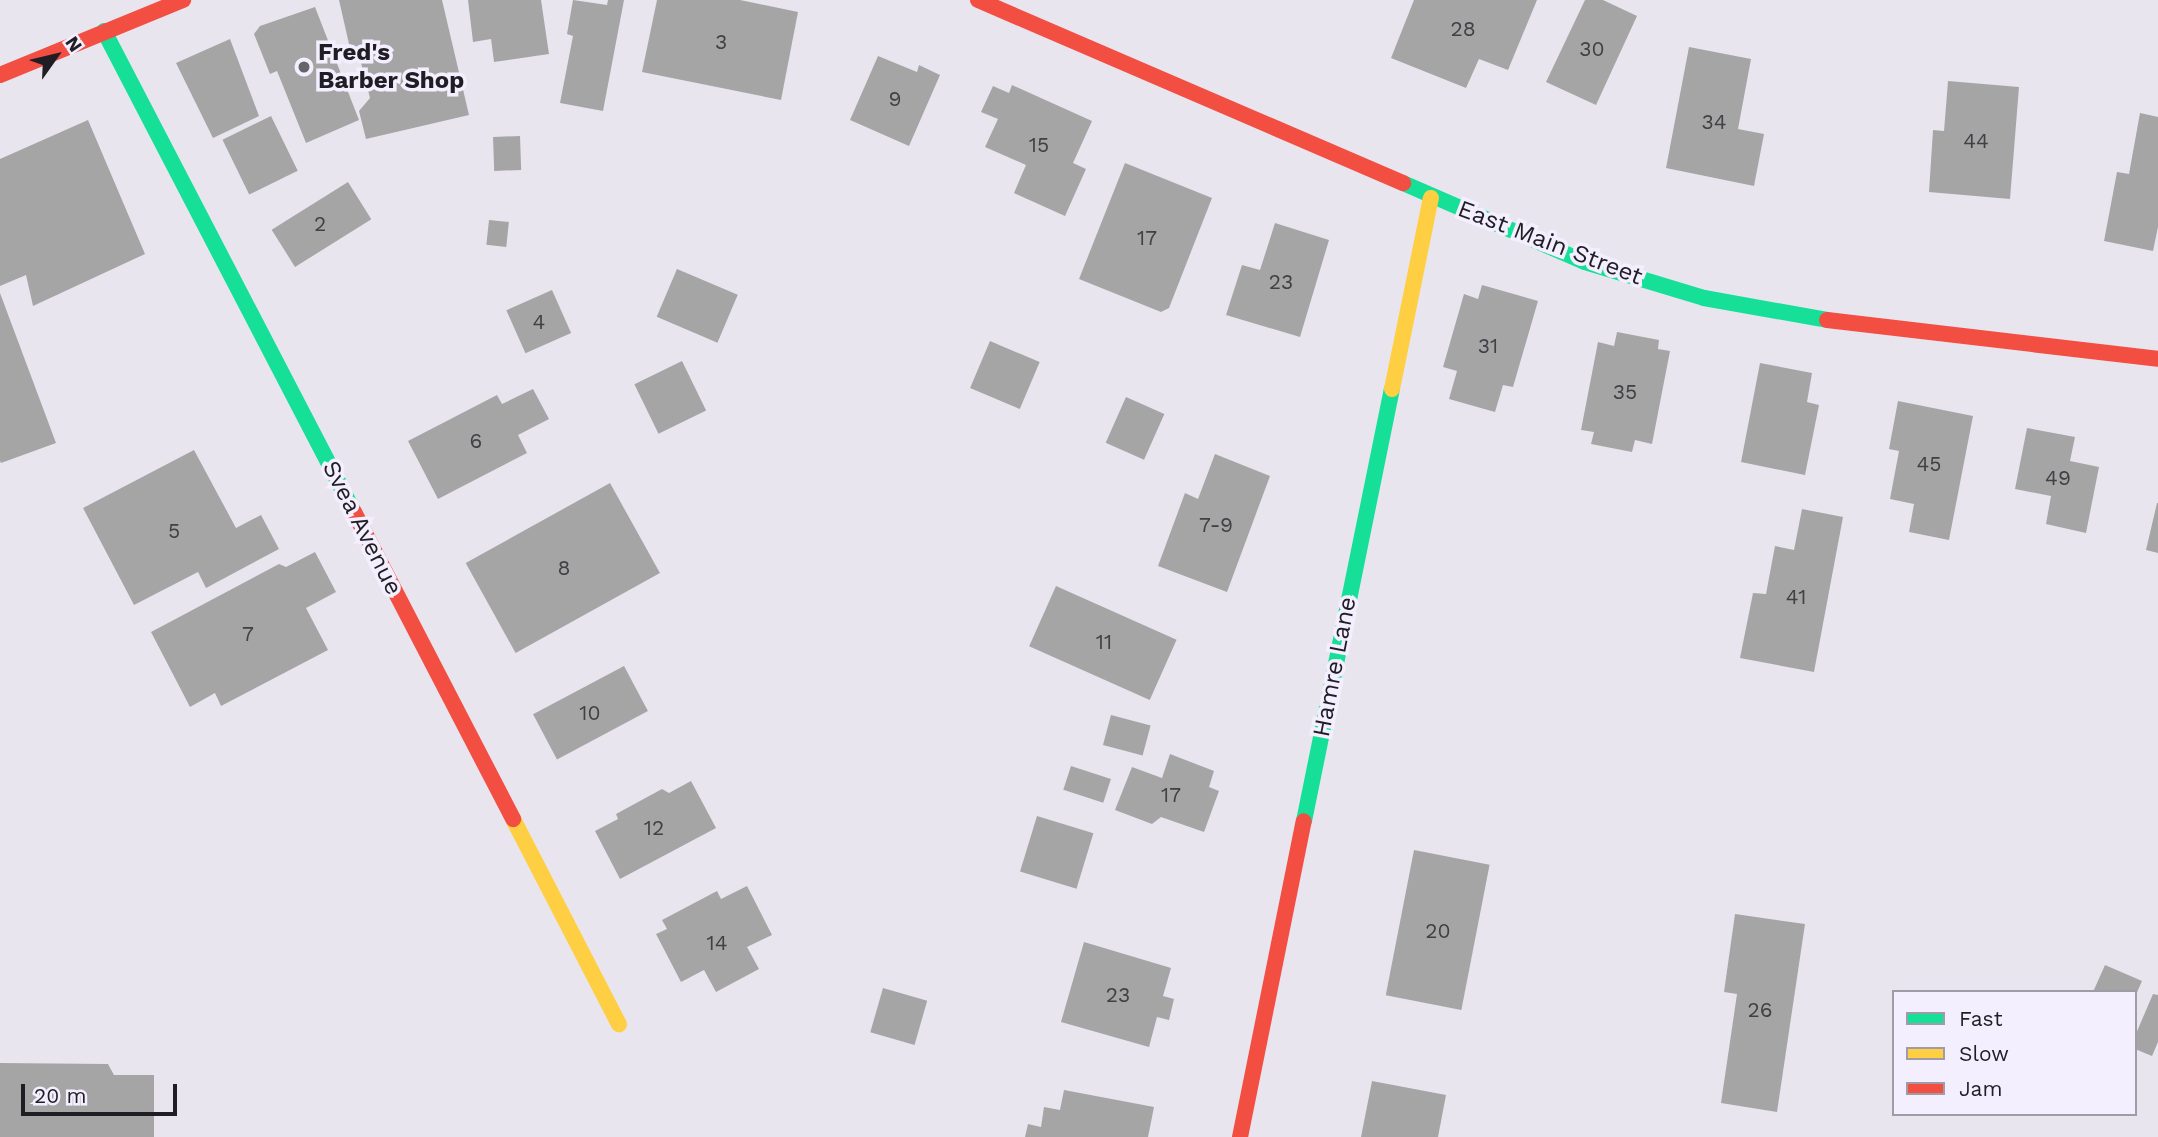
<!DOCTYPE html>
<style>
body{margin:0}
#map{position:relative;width:2158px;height:1137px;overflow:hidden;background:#e9e5ef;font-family:"Work Sans",sans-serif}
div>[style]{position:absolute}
.building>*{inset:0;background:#a6a5a6;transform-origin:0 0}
.fast>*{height:16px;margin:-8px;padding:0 8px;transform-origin:8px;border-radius:8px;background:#16e098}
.slow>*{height:16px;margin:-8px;padding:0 8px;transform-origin:8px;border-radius:8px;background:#ffcf43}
.jam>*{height:16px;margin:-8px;padding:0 8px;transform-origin:8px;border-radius:8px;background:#f24e42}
.dots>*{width:19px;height:19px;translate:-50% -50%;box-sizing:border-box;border:4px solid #f4effe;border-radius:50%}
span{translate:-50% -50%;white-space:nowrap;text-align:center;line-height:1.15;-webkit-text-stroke:7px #f4effe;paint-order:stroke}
.number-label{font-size:21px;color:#424044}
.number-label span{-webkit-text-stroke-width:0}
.poi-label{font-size:24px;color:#201e24;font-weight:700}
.left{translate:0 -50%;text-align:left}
.street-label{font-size:24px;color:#201e24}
.legend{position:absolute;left:1892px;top:990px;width:245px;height:126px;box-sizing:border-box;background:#f4effe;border:2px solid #9f9ba7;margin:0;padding:9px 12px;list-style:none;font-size:21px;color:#201e24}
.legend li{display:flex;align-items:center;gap:14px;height:35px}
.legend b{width:35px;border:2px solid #9f9ba7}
.north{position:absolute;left:21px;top:21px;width:70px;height:70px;-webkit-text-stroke:5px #f4effe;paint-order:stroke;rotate:56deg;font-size:19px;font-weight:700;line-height:28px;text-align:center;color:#201e24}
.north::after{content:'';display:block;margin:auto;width:24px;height:32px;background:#201e24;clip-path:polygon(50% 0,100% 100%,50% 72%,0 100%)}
.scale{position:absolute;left:21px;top:1084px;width:156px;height:32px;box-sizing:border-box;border:4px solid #201e24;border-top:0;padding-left:9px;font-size:21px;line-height:24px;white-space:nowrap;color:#201e24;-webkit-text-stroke:5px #f4effe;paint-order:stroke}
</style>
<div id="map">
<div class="building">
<div style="clip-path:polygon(339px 0,442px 0,469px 115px,366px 139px,359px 111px,370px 98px,357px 47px,349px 44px)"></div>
<div style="clip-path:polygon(468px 0,541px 0,549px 54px,494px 62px,491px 39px,473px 42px)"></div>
<div style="clip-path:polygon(573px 0,607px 5px,608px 0,624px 0,603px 111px,560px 103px,573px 36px,567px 34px)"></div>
<div style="clip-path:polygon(657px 0,740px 0,798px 12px,781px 100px,642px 72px)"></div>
<div style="clip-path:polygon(1414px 0,1537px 0,1508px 70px,1479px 59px,1466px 88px,1391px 58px)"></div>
<div style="clip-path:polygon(1585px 0,1603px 0,1637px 16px,1596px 105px,1546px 82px)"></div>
<div style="clip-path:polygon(315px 7px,359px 120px,306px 143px,277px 71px,270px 74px,254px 34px,260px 26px)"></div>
<div style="clip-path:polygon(230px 39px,259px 116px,213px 138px,176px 63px)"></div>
<div style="clip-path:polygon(1689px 47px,1751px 59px,1738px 129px,1764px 134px,1754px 186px,1666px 168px)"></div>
<div style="clip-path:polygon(878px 56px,917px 72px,919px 65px,940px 75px,909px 146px,850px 120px)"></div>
<div style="clip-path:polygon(1948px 81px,2019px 87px,2010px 199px,1929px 192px,1933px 130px,1944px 131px)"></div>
<div style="clip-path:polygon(1012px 85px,1092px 121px,1073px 163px,1086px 169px,1065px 216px,1014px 193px,1026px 165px,985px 147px,998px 119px,981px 112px,993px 86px,1009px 93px)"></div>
<div style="clip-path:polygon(2140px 113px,2158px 117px,2158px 227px,2153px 251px,2104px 241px,2117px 172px,2129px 174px)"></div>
<div style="left:271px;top:116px;width:61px;height:54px;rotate:64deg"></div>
<div style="clip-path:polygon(88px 120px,145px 254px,33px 306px,26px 275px,0 286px,0 159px)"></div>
<div style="left:520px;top:136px;width:34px;height:27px;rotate:88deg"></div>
<div style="clip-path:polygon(1125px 163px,1212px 198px,1169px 308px,1161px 312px,1079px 279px)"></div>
<div style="left:348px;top:182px;width:44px;height:90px;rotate:58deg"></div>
<div style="left:489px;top:220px;width:20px;height:25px;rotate:6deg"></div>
<div style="clip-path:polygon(1275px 223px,1329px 240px,1300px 337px,1226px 315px,1242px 265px,1260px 270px)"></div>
<div style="left:677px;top:269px;width:66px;height:52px;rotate:23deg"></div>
<div style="clip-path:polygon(1482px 285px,1538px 301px,1513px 387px,1503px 385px,1495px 412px,1449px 399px,1457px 371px,1443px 367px,1464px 294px,1478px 299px)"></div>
<div style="left:552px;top:290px;width:47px;height:50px;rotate:66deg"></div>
<div style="clip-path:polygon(0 293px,56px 443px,1px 463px,0 461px)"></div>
<div style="clip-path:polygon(1617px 332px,1659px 340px,1658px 349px,1670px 351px,1652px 444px,1635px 440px,1632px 452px,1591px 444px,1594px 432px,1581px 430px,1598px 342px,1614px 346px)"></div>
<div style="left:990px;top:341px;width:54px;height:51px;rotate:23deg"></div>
<div style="left:682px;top:361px;width:55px;height:53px;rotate:64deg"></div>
<div style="clip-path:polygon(1760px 363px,1812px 373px,1807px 402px,1819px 405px,1805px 475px,1741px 462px)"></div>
<div style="clip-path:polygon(533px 389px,549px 419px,518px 435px,527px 453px,438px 499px,408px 441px,497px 395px,502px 404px)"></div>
<div style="left:1126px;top:397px;width:42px;height:50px;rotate:24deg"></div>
<div style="clip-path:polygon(1898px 401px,1973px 416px,1949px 540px,1909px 532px,1914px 504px,1890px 499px,1899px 451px,1889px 449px)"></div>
<div style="clip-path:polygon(2027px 428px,2075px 437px,2070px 461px,2099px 467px,2086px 533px,2046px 524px,2051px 496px,2015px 489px)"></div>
<div style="clip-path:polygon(194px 450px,236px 528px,261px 515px,279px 549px,206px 588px,198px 572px,134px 605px,83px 508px)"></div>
<div style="clip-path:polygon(1215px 454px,1270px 476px,1227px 592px,1158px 566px,1185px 493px,1198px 499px)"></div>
<div style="left:610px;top:483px;width:103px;height:165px;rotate:61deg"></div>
<div style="clip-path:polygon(2157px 503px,2158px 503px,2158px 553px,2146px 550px)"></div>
<div style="clip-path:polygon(1802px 509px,1843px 517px,1814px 672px,1740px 658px,1753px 593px,1766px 594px,1775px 546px,1794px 550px)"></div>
<div style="clip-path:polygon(315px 552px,336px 592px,306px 608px,328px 650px,221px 706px,215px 693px,190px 707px,151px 632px,279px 564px,286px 567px)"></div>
<div style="left:1056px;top:586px;width:132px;height:66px;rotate:24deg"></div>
<div style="left:624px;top:666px;width:51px;height:103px;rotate:62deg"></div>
<div style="left:1111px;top:715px;width:41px;height:31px;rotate:15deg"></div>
<div style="clip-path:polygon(1170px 754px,1214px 771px,1209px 787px,1219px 791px,1204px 832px,1161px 817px,1152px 824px,1115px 810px,1132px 767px,1162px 778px)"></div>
<div style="left:1071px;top:766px;width:42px;height:25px;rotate:18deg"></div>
<div style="clip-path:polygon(691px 781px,716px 828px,620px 879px,595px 831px,618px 819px,616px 814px,662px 789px,669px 793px)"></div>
<div style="left:1037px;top:816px;width:59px;height:58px;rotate:17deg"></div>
<div style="left:1414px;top:850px;width:77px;height:148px;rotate:11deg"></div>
<div style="clip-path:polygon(747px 886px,772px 935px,747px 947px,759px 969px,716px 992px,704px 970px,681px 982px,656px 934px,667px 929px,662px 920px,717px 891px,721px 899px)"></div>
<div style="clip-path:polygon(1735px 914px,1805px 924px,1777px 1112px,1721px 1103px,1737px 994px,1724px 992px)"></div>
<div style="clip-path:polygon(1084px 942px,1171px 968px,1163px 996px,1174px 999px,1169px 1020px,1157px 1017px,1149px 1047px,1061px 1022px)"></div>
<div style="clip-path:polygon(2105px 965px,2142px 981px,2135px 997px,2135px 992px,2093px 992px)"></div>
<div style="left:883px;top:988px;width:46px;height:46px;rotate:16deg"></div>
<div style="clip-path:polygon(2153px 994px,2158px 995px,2158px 1042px,2152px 1056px,2135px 1049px,2135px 1036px)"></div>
<div style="clip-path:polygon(0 1063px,108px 1064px,114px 1075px,154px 1075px,154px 1137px,0 1137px)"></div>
<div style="clip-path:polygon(1372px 1081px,1446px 1095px,1438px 1137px,1361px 1137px)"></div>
<div style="clip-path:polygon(1064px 1090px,1154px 1107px,1148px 1137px,1025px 1137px,1028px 1124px,1041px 1127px,1044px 1107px,1060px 1110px)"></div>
</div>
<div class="fast">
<div style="left:104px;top:31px;width:542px;rotate:62.54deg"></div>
<div style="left:1403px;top:183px;width:198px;rotate:23.5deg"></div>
<div style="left:1585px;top:262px;width:124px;rotate:16.8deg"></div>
<div style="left:1704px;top:298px;width:125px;rotate:10.1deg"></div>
<div style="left:1304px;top:821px;width:441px;rotate:-78.5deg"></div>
</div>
<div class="slow">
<div style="left:1392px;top:389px;width:195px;rotate:-78.5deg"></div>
<div style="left:513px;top:819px;width:231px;rotate:62.7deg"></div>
</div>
<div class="jam">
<div style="left:978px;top:0;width:463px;rotate:23.3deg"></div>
<div style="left:0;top:75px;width:198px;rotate:-22.3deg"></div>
<div style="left:1827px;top:320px;width:333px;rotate:6.7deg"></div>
<div style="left:354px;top:512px;width:346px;rotate:62.6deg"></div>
<div style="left:1240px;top:1137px;width:322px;rotate:-78.6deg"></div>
</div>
<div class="dots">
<div style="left:304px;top:67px;background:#66646b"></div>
</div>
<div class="number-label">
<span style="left:1463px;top:29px">28</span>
<span style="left:721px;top:42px">3</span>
<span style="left:1592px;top:49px">30</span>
<span style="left:895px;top:99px">9</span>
<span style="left:1714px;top:122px">34</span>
<span style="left:1976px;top:141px">44</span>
<span style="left:1039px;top:145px">15</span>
<span style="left:320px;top:224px">2</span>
<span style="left:1147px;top:238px">17</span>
<span style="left:1281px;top:282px">23</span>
<span style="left:539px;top:322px">4</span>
<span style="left:1488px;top:346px">31</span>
<span style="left:1625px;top:392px">35</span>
<span style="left:476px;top:441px">6</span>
<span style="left:1929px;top:464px">45</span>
<span style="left:2058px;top:478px">49</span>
<span style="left:1216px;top:525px">7-9</span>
<span style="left:174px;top:531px">5</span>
<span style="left:564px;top:568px">8</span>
<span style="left:1796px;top:597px">41</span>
<span style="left:248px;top:634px">7</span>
<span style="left:1104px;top:642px">11</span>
<span style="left:590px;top:713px">10</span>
<span style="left:1171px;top:795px">17</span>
<span style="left:654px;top:828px">12</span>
<span style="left:1438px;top:931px">20</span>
<span style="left:717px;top:943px">14</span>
<span style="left:1118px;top:995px">23</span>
<span style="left:1760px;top:1010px">26</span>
</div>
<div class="poi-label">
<span class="left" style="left:318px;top:67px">Fred's<br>Barber Shop</span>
</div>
<div class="street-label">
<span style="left:1550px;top:243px;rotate:21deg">East Main Street</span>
<span style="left:362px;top:528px;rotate:63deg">Svea Avenue</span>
<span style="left:1335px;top:667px;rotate:-79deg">Hamre Lane</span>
</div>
<ul class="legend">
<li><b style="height:9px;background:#16e098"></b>Fast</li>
<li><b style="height:9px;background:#ffcf43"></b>Slow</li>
<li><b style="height:9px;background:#f24e42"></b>Jam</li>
</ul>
<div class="north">N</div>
<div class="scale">20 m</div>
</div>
